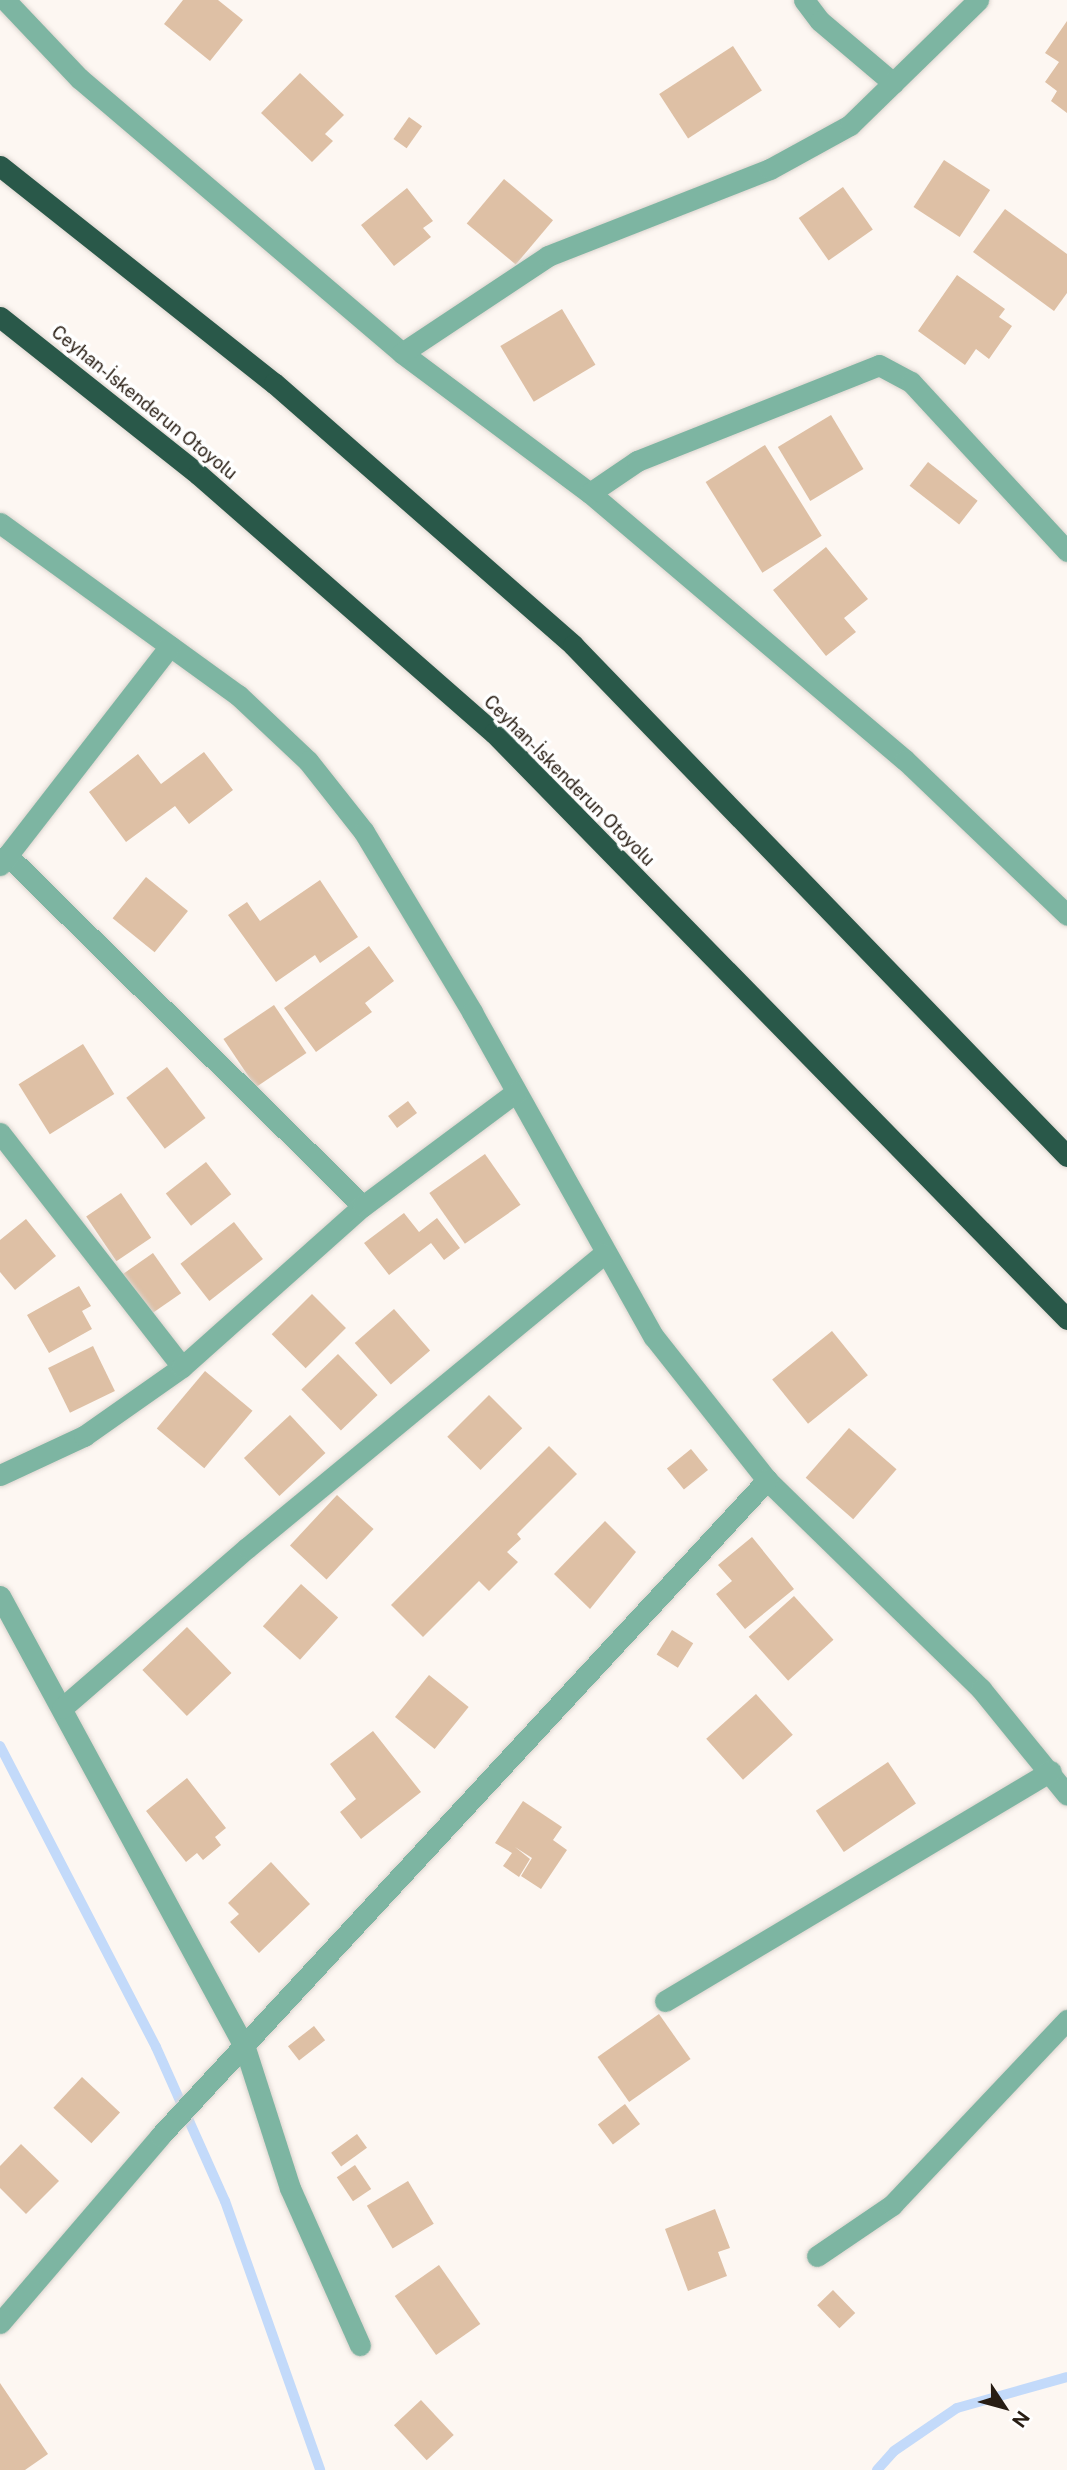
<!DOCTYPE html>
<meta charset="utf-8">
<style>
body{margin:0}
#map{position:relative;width:1067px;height:2470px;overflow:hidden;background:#fdf7f2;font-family:"Public Sans",sans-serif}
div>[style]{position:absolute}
.stream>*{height:10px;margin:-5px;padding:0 5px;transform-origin:5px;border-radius:5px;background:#c3dafa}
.building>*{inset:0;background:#dec0a5;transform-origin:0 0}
.roads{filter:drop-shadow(0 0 2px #dbd4ce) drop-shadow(0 0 2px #dbd4ce)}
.street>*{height:21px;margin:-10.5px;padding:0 10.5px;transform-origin:10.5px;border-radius:10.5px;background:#7db5a2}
.highway>*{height:21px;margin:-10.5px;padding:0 10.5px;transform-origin:10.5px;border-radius:10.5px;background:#295849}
span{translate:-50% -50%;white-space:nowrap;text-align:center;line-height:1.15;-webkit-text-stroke:7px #fff;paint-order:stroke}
.street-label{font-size:18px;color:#281d13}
.north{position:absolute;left:969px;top:2372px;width:70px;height:70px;-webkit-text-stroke:5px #fff;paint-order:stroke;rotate:126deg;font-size:19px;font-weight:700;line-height:28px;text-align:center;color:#281d13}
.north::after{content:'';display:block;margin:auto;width:24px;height:32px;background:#281d13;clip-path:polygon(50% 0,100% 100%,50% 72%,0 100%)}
</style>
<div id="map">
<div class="stream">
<div style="left:0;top:1746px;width:339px;rotate:62.6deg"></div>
<div style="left:156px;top:2047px;width:169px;rotate:65.9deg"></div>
<div style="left:225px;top:2201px;width:285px;rotate:70.5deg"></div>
<div style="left:877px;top:2470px;width:25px;rotate:-48deg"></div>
<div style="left:894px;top:2451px;width:76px;rotate:-34.3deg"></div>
<div style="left:957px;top:2408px;width:114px;rotate:-15.7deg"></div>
</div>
<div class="building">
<div style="clip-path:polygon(183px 0,218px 0,243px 20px,210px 61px,164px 24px)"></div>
<div style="clip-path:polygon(1067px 21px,1067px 113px,1051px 101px,1057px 91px,1045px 82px,1059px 62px,1045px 53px)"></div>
<div style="left:733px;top:46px;width:53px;height:88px;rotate:57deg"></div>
<div style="clip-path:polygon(300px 73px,344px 115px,325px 134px,333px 141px,312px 162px,261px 113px)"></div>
<div style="left:409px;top:117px;width:16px;height:27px;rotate:35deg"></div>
<div style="left:944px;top:160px;width:55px;height:56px;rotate:33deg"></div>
<div style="left:504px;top:179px;width:64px;height:58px;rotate:40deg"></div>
<div style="left:843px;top:187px;width:52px;height:54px;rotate:55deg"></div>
<div style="clip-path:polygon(407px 188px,433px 221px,423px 228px,431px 237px,394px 266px,361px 225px)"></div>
<div style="clip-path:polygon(1005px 209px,1067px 254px,1067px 293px,1054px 311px,973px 252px)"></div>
<div style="clip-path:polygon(957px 275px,1005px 309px,999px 317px,1012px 326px,989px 359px,976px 349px,965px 365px,918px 331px)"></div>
<div style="left:562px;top:309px;width:65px;height:72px;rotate:59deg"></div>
<div style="left:831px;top:415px;width:63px;height:62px;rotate:59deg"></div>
<div style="left:765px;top:445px;width:107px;height:70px;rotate:58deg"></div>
<div style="left:928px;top:462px;width:63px;height:30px;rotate:38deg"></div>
<div style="clip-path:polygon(826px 547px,868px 599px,844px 618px,856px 632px,826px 656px,773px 590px)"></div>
<div style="clip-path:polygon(204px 752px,233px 790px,189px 824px,175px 806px,126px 842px,89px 792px,138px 754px,161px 784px)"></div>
<div style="left:146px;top:877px;width:54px;height:53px;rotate:39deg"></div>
<div style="clip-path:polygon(320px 880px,358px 937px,320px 963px,315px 955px,276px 982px,228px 915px,247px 902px,260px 921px)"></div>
<div style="clip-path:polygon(369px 946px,394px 981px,365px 1003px,372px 1012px,316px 1052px,284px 1008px)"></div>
<div style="left:274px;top:1005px;width:58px;height:61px;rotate:56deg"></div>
<div style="left:83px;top:1044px;width:59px;height:76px;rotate:58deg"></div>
<div style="left:167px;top:1067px;width:64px;height:51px;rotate:53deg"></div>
<div style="left:408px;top:1101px;width:15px;height:25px;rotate:53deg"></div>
<div style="left:485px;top:1154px;width:62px;height:68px;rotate:55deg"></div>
<div style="left:206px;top:1162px;width:41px;height:51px;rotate:52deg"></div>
<div style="left:121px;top:1193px;width:54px;height:42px;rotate:56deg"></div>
<div style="clip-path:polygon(404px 1213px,419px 1232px,437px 1218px,460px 1248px,444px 1260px,431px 1243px,389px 1275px,364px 1243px)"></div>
<div style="clip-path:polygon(26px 1219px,56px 1256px,15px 1290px,0 1272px,0 1240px)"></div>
<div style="left:234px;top:1222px;width:47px;height:68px;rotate:52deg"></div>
<div style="left:153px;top:1253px;width:49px;height:37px;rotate:55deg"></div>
<div style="clip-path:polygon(79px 1286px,91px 1306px,82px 1311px,92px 1329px,49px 1353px,27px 1315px)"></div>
<div style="left:312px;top:1294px;width:48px;height:57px;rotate:45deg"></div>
<div style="left:394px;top:1309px;width:55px;height:52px;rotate:49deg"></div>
<div style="left:832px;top:1331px;width:57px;height:77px;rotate:51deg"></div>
<div style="left:93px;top:1346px;width:50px;height:50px;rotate:64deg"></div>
<div style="left:338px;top:1354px;width:57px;height:51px;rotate:46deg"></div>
<div style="left:205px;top:1371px;width:62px;height:75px;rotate:40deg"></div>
<div style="left:489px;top:1395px;width:47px;height:59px;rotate:45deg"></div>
<div style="left:290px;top:1415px;width:52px;height:63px;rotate:47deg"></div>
<div style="left:849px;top:1428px;width:63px;height:66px;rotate:41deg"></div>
<div style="clip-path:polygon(549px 1446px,577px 1474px,517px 1534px,521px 1539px,507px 1552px,518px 1562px,489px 1591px,479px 1581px,423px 1637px,391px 1605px)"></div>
<div style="left:691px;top:1449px;width:27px;height:31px;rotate:51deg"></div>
<div style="left:337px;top:1495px;width:50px;height:69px;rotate:43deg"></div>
<div style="clip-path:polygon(605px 1521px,636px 1552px,590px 1609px,554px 1574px)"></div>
<div style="clip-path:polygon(752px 1537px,794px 1589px,745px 1629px,716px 1594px,732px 1581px,718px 1565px)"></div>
<div style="left:301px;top:1584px;width:50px;height:57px;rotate:42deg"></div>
<div style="left:794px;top:1596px;width:59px;height:61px;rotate:48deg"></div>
<div style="left:187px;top:1627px;width:64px;height:62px;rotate:46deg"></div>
<div style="left:672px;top:1630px;width:25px;height:29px;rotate:32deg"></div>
<div style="left:429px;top:1675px;width:51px;height:54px;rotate:39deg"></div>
<div style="left:756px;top:1694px;width:55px;height:67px;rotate:48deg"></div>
<div style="clip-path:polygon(373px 1731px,421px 1792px,361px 1839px,340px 1812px,356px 1799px,330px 1764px)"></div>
<div style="left:888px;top:1762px;width:50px;height:87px;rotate:56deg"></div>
<div style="clip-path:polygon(187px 1778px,226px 1828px,215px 1837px,221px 1845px,203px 1860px,197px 1853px,186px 1862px,146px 1811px)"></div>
<div style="clip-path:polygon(523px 1801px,562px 1827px,553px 1840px,567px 1850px,541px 1889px,521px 1876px,532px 1858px,515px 1847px,530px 1859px,519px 1877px,503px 1866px,512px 1853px,495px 1843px)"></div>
<div style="clip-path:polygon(271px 1862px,310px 1904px,259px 1953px,230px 1922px,239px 1914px,228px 1903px)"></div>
<div style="left:659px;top:2014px;width:55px;height:75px;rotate:55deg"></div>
<div style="left:314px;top:2026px;width:18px;height:33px;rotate:52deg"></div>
<div style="left:82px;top:2077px;width:52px;height:42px;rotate:43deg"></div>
<div style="left:625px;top:2104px;width:25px;height:34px;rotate:53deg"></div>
<div style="left:357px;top:2134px;width:17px;height:32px;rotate:54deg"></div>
<div style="clip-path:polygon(21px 2144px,59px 2181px,26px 2214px,0 2188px,0 2166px)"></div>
<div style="left:355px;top:2165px;width:29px;height:22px;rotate:56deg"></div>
<div style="left:408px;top:2181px;width:50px;height:48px;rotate:59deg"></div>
<div style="clip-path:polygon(715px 2209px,730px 2248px,718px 2252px,727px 2276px,688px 2291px,665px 2229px)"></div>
<div style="left:439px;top:2265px;width:72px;height:54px;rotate:55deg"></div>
<div style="left:833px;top:2290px;width:32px;height:22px;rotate:46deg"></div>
<div style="clip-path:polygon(0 2383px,48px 2454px,25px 2470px,0 2470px)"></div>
<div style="left:421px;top:2400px;width:48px;height:37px;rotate:47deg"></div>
</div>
<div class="roads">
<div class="street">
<div style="left:5px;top:0;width:108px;rotate:46.5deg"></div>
<div style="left:79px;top:78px;width:424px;rotate:40.4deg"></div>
<div style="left:402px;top:353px;width:234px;rotate:36.7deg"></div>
<div style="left:590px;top:493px;width:413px;rotate:40.3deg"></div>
<div style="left:905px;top:760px;width:224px;rotate:43.7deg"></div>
<div style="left:804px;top:0;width:26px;rotate:53deg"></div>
<div style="left:820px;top:21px;width:96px;rotate:40.3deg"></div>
<div style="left:402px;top:353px;width:175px;rotate:-33.6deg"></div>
<div style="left:548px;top:256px;width:238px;rotate:-21.4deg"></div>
<div style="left:770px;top:169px;width:91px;rotate:-28.8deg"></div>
<div style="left:850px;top:125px;width:179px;rotate:-44.3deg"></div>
<div style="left:590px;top:493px;width:57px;rotate:-34.2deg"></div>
<div style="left:637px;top:461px;width:260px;rotate:-21.6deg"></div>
<div style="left:879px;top:365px;width:36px;rotate:28deg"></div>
<div style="left:911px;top:382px;width:230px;rotate:47.3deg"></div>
<div style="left:0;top:523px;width:294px;rotate:35.9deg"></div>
<div style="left:238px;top:695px;width:96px;rotate:43.3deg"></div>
<div style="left:308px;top:761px;width:90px;rotate:51.7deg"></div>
<div style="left:364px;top:832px;width:210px;rotate:59deg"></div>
<div style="left:472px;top:1012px;width:372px;rotate:60.8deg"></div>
<div style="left:654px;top:1337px;width:182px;rotate:51.7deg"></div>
<div style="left:767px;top:1480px;width:299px;rotate:44.3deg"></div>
<div style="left:981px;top:1689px;width:136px;rotate:50.9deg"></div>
<div style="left:7px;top:855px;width:500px;rotate:44.6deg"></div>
<div style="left:0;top:865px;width:277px;rotate:-52.2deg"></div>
<div style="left:0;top:1133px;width:296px;rotate:52.1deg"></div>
<div style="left:0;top:1475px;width:93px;rotate:-24.9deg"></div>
<div style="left:84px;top:1436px;width:120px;rotate:-35.1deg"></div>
<div style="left:182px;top:1367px;width:242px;rotate:-41.7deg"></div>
<div style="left:363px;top:1206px;width:191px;rotate:-36.7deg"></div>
<div style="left:0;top:1596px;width:514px;rotate:61.54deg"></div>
<div style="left:245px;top:2048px;width:147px;rotate:72.2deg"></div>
<div style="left:290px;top:2188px;width:172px;rotate:66deg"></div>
<div style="left:62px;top:1708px;width:245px;rotate:-40.9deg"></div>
<div style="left:247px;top:1548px;width:462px;rotate:-39.5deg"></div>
<div style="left:665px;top:2001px;width:449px;rotate:-30.8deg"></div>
<div style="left:817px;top:2256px;width:91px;rotate:-34.2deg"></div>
<div style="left:892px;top:2205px;width:255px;rotate:-46.6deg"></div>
<div style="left:0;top:2323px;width:246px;rotate:-49.4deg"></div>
<div style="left:160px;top:2136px;width:894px;rotate:-47.22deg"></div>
</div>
<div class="highway">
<div style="left:0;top:166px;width:350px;rotate:38.4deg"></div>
<div style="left:274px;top:383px;width:398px;rotate:41.2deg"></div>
<div style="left:573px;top:645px;width:711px;rotate:45.97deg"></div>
<div style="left:0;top:317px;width:253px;rotate:38.4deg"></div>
<div style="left:198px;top:474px;width:393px;rotate:41.2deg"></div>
<div style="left:494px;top:733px;width:820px;rotate:45.64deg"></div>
</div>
</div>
<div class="street-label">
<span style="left:144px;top:403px;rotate:39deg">Ceyhan-İskenderun Otoyolu</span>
<span style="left:569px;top:781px;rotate:45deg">Ceyhan-İskenderun Otoyolu</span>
</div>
<div class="north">N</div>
</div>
